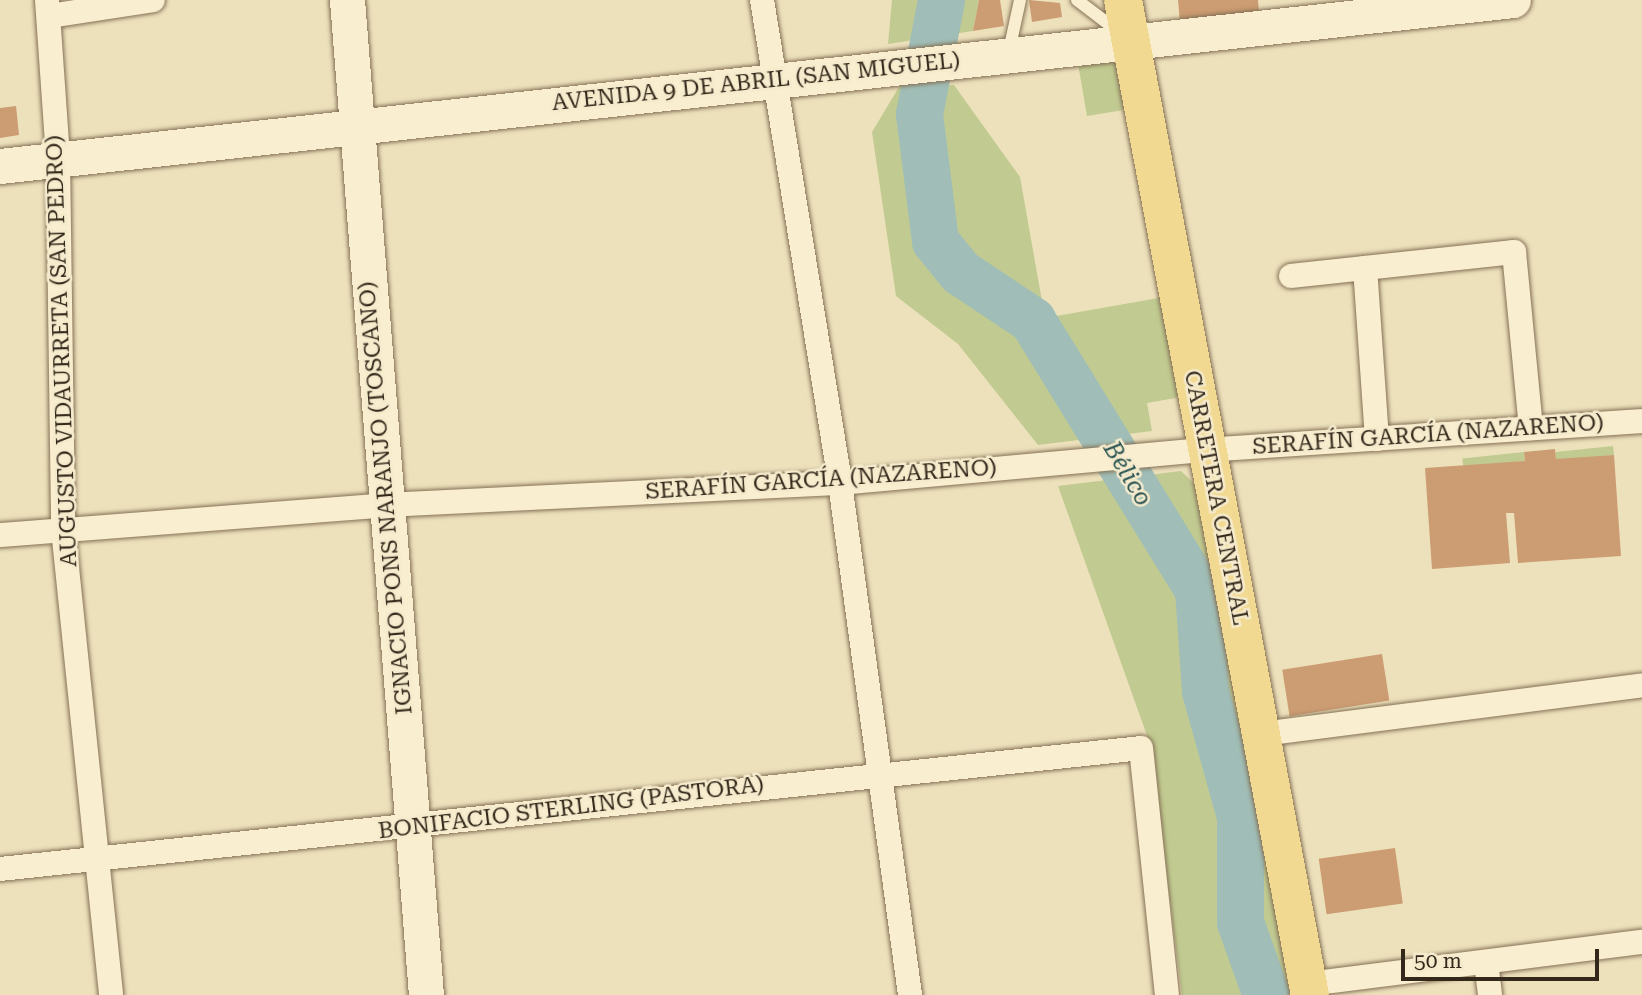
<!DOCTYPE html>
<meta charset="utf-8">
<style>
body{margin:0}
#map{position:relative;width:1642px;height:995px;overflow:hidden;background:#ede1bc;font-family:"Roboto Serif",serif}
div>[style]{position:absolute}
.green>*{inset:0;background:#c1cb91;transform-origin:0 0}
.river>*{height:47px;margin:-23.5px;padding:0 23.5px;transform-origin:23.5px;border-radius:23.5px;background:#a0beb7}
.building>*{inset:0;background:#cc9c72;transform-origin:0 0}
.roads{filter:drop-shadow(0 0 2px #857156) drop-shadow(0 0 2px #857156)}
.lane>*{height:12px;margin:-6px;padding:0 6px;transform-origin:6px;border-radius:6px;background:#f9eecf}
.street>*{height:24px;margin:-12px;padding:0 12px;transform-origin:12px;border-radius:12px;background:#f9eecf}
.secondary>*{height:35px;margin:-17.5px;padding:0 17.5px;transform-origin:17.5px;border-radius:17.5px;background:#f9eecf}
.primary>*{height:38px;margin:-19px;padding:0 19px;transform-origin:19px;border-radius:19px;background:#f2d992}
span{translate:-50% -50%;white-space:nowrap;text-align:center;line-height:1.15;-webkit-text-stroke:5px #f5ebcc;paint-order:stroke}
.street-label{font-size:23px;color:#34281b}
.water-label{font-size:24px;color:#2a5453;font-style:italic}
.scale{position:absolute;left:1401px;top:949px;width:198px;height:32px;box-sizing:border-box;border:4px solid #34281b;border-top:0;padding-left:9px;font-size:21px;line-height:24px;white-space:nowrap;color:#34281b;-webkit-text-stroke:5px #f5ebcc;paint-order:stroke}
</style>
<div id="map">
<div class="green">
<div style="clip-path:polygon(892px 0,979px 0,973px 31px,888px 44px)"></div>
<div style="clip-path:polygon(1114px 58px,1122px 66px,1130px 109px,1087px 116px,1078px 64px)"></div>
<div style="clip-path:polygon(954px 85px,1020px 177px,1045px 318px,1164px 297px,1181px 397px,1147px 403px,1152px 431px,1038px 445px,958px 344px,896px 296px,872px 132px,899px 87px)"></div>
<div style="left:1613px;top:446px;width:9px;height:58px;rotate:84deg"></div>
<div style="left:1524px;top:452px;width:9px;height:62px;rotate:84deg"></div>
<div style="clip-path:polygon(1181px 471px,1200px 489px,1290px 995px,1182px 995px,1150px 744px,1058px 486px)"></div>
</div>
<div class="river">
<div style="left:941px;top:0;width:116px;rotate:100.9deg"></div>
<div style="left:919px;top:114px;width:128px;rotate:82.8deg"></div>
<div style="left:935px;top:241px;width:40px;rotate:51deg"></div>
<div style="left:960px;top:272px;width:87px;rotate:33.7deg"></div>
<div style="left:1032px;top:320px;width:317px;rotate:58.4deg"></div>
<div style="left:1198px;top:590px;width:101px;rotate:86deg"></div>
<div style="left:1205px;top:691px;width:130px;rotate:74.4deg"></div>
<div style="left:1240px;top:816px;width:106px;rotate:90deg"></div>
<div style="left:1240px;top:922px;width:77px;rotate:70.4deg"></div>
</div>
<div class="building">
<div style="clip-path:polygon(979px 0,1000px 0,1004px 26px,973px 31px)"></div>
<div style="clip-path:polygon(1029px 0,1060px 3px,1062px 17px,1032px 22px)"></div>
<div style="clip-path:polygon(1178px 0,1258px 0,1259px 14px,1180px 23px)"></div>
<div style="clip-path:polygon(16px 106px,19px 135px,0 138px,0 108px)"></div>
<div style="clip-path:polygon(1555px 449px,1556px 459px,1614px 455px,1621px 556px,1518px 563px,1514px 513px,1506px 513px,1510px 563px,1432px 569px,1425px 468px,1525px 461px,1524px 452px)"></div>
<div style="left:1382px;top:654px;width:47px;height:101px;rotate:81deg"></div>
<div style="left:1395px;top:848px;width:56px;height:77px;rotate:82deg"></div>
</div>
<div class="roads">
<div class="lane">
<div style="left:1077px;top:0;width:53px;rotate:37.3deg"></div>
<div style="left:1009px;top:51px;width:52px;rotate:-77.8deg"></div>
</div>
<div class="street">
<div style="left:47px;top:0;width:158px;rotate:86deg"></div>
<div style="left:58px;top:158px;width:371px;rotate:89.2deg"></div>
<div style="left:63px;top:529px;width:468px;rotate:84.1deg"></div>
<div style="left:762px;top:0;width:489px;rotate:80.8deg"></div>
<div style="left:840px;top:483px;width:517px;rotate:82.21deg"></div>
<div style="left:49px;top:16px;width:105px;rotate:-8.7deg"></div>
<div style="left:1291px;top:276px;width:74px;rotate:-6.2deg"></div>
<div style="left:1377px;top:439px;width:171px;rotate:-94deg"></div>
<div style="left:1365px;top:268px;width:150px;rotate:-6.1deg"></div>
<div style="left:1514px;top:252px;width:177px;rotate:84.5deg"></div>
<div style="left:0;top:535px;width:388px;rotate:-4.4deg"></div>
<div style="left:387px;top:505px;width:454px;rotate:-2.8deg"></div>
<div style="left:840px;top:483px;width:366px;rotate:-5.2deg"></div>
<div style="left:1205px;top:450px;width:438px;rotate:-3.8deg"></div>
<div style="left:1262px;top:734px;width:383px;rotate:-7.3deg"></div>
<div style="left:0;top:869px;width:1147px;rotate:-6.05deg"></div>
<div style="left:1141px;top:748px;width:248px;rotate:84deg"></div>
<div style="left:1486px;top:962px;width:33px;rotate:83deg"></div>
<div style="left:1308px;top:984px;width:337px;rotate:-7.2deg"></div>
</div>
<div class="secondary">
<div style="left:347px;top:0;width:998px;rotate:85.46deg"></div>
<div style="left:0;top:166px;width:1522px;rotate:-6.26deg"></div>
</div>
<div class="primary">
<div style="left:1123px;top:0;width:1012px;rotate:79.36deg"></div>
</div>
</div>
<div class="street-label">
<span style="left:756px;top:82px;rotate:-6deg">AVENIDA 9 DE ABRIL (SAN MIGUEL)</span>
<span style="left:62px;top:351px;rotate:-92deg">AUGUSTO VIDAURRETA (SAN PEDRO)</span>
<span style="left:1428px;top:435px;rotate:-4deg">SERAFÍN GARCÍA (NAZARENO)</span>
<span style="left:821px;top:480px;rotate:-4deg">SERAFÍN GARCÍA (NAZARENO)</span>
<span style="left:386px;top:498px;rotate:-95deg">IGNACIO PONS NARANJO (TOSCANO)</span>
<span style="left:1216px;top:498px;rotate:79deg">CARRETERA CENTRAL</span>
<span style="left:571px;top:808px;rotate:-7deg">BONIFACIO STERLING (PASTORA)</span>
</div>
<div class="water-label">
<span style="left:1127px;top:474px;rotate:59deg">Bélico</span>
</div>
<div class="scale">50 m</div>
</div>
